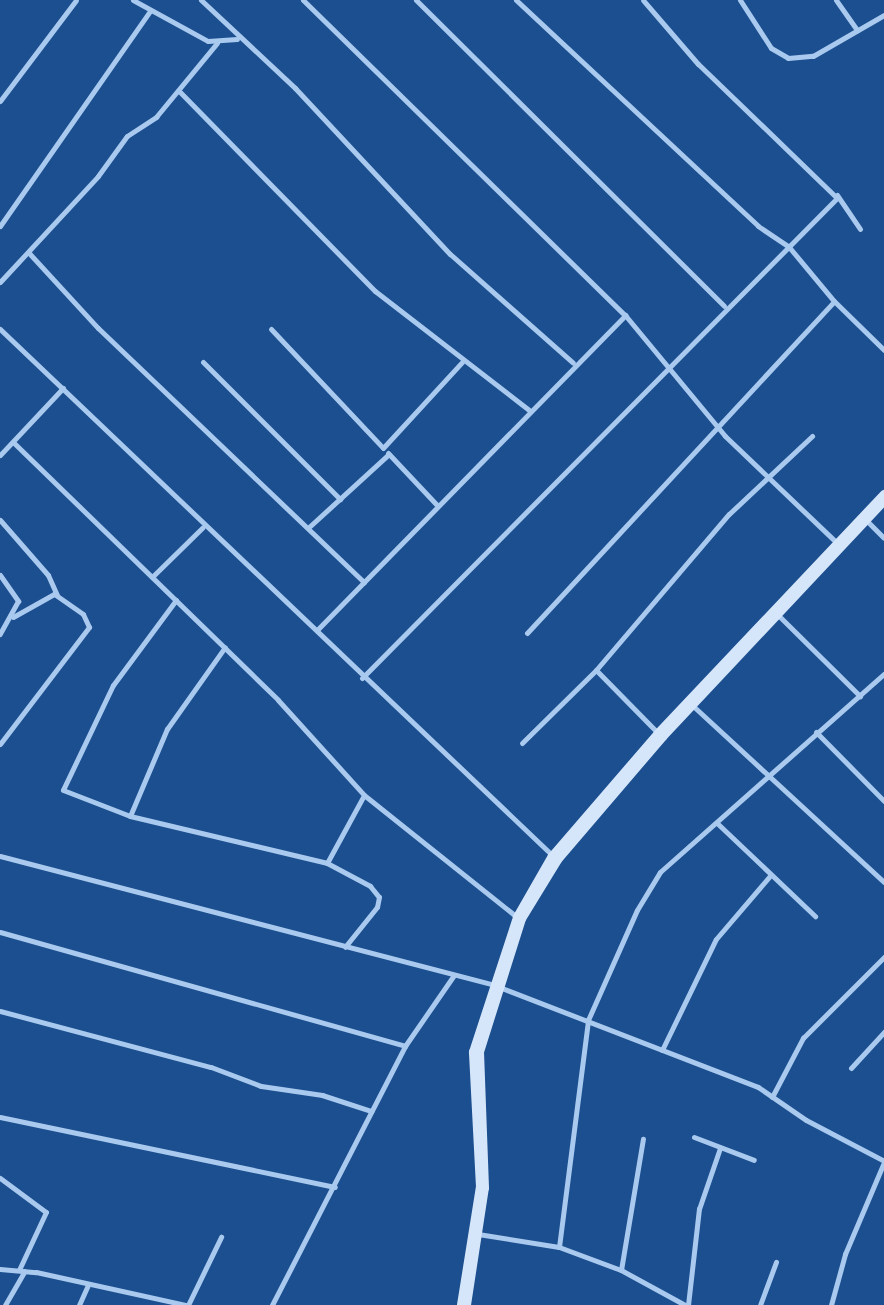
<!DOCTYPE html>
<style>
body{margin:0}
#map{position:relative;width:884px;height:1305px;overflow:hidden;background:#1b4f8f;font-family:Inter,sans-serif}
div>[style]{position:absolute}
.minor>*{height:5px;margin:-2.5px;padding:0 2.5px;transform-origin:2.5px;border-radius:2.5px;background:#a9c9ee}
.secondary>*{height:8px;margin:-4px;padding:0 4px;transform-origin:4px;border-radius:4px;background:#d6e6fa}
span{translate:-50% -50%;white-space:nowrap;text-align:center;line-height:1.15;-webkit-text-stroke:5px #1b4f8f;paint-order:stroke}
</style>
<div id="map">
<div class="minor">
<div style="left:133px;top:0;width:85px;rotate:28.7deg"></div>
<div style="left:208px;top:41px;width:29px;rotate:-4deg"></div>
<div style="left:201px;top:0;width:129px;rotate:43.1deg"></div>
<div style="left:295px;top:88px;width:227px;rotate:47deg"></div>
<div style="left:450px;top:254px;width:164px;rotate:41.5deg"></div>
<div style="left:303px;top:0;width:450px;rotate:44.4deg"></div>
<div style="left:625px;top:315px;width:157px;rotate:50.4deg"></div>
<div style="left:725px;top:436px;width:158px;rotate:43.7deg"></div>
<div style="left:416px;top:0;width:434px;rotate:44.8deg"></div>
<div style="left:516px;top:0;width:331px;rotate:43deg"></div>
<div style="left:758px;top:226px;width:37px;rotate:34deg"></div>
<div style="left:789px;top:247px;width:70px;rotate:50.2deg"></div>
<div style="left:834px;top:301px;width:70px;rotate:44.4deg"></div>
<div style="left:740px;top:0;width:57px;rotate:57.1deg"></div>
<div style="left:771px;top:48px;width:20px;rotate:30deg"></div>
<div style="left:788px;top:58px;width:25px;rotate:-5deg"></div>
<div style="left:813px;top:56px;width:82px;rotate:-30deg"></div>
<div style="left:836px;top:0;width:37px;rotate:55deg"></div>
<div style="left:179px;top:91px;width:280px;rotate:45.6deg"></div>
<div style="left:375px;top:291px;width:195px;rotate:37.7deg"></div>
<div style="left:0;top:101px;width:126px;rotate:-53deg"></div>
<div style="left:837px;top:195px;width:41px;rotate:55.9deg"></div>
<div style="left:0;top:226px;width:262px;rotate:-55.1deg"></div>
<div style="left:29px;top:253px;width:102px;rotate:47.4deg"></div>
<div style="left:98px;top:328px;width:368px;rotate:43.7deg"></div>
<div style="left:0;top:282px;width:144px;rotate:-47.2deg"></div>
<div style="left:98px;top:176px;width:49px;rotate:-54.1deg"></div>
<div style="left:127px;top:136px;width:35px;rotate:-33deg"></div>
<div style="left:156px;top:117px;width:96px;rotate:-50.5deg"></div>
<div style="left:0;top:329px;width:765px;rotate:43.62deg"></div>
<div style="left:271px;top:329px;width:163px;rotate:46.7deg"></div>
<div style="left:383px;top:448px;width:117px;rotate:-47.4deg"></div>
<div style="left:203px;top:362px;width:194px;rotate:45deg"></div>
<div style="left:14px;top:443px;width:368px;rotate:44.2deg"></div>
<div style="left:278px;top:700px;width:128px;rotate:47.8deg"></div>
<div style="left:364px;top:795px;width:196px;rotate:38.6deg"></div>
<div style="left:388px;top:453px;width:71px;rotate:46.7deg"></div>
<div style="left:0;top:455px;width:92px;rotate:-46.8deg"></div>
<div style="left:0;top:520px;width:73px;rotate:48.9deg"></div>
<div style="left:48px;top:575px;width:22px;rotate:66deg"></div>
<div style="left:866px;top:520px;width:25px;rotate:45deg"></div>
<div style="left:309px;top:527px;width:108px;rotate:-42.4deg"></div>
<div style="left:0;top:575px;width:32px;rotate:55deg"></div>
<div style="left:18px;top:601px;width:38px;rotate:119deg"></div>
<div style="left:152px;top:577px;width:71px;rotate:-44.4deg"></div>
<div style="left:176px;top:600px;width:106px;rotate:126.5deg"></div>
<div style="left:113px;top:685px;width:116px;rotate:115.5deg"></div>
<div style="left:63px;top:790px;width:72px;rotate:21.2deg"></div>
<div style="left:130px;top:816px;width:203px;rotate:13.4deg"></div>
<div style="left:327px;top:863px;width:49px;rotate:28.1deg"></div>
<div style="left:370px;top:886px;width:14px;rotate:51deg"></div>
<div style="left:379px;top:897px;width:10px;rotate:101deg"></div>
<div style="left:377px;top:907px;width:51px;rotate:128.7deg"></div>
<div style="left:777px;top:614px;width:117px;rotate:44.7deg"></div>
<div style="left:317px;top:630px;width:441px;rotate:-45.6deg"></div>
<div style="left:527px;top:633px;width:452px;rotate:-47.2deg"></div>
<div style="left:596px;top:670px;width:88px;rotate:45.5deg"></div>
<div style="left:362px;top:678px;width:675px;rotate:-45.3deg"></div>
<div style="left:837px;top:198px;width:193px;rotate:-136deg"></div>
<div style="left:698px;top:64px;width:84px;rotate:-130.7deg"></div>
<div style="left:692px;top:705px;width:261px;rotate:42.7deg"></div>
<div style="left:816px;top:732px;width:97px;rotate:45.4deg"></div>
<div style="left:522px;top:743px;width:104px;rotate:-44.6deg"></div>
<div style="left:596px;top:670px;width:205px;rotate:-49.6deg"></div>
<div style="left:729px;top:514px;width:114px;rotate:-43.2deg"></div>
<div style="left:0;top:744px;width:147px;rotate:-52.7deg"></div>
<div style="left:89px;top:627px;width:14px;rotate:-115deg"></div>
<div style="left:83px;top:614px;width:35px;rotate:-145deg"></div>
<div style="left:54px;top:594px;width:47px;rotate:150.7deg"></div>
<div style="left:130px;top:816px;width:95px;rotate:-67deg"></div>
<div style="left:167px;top:729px;width:100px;rotate:-54.7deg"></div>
<div style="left:718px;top:824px;width:134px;rotate:43.5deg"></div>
<div style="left:0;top:856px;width:507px;rotate:14.61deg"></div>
<div style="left:327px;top:863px;width:77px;rotate:-61.4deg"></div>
<div style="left:0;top:932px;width:421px;rotate:15.7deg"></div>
<div style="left:499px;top:987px;width:278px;rotate:21.1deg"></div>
<div style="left:758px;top:1087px;width:58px;rotate:34.5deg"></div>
<div style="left:806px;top:1120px;width:88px;rotate:27.7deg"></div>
<div style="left:0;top:1011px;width:218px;rotate:14.9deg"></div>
<div style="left:211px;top:1067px;width:53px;rotate:20.8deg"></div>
<div style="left:261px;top:1086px;width:62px;rotate:8.4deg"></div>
<div style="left:322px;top:1095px;width:52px;rotate:18.1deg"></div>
<div style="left:662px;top:1050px;width:123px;rotate:-64.1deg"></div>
<div style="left:716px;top:939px;width:82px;rotate:-49.5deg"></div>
<div style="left:851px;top:1068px;width:49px;rotate:-47.5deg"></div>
<div style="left:772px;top:1097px;width:67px;rotate:-62.3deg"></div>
<div style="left:803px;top:1038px;width:115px;rotate:-45deg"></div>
<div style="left:0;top:1117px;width:342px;rotate:11.8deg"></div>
<div style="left:694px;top:1137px;width:64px;rotate:21deg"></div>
<div style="left:0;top:1178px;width:57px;rotate:36.5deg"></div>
<div style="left:46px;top:1212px;width:64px;rotate:115deg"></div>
<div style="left:478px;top:1234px;width:82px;rotate:9.1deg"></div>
<div style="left:559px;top:1247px;width:66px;rotate:20.4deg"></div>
<div style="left:621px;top:1270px;width:73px;rotate:28.7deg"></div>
<div style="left:559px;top:1247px;width:229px;rotate:-82.7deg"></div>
<div style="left:588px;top:1020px;width:120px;rotate:-66deg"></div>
<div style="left:637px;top:910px;width:44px;rotate:-58.8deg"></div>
<div style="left:660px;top:872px;width:299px;rotate:-41.5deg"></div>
<div style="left:0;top:1269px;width:36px;rotate:5deg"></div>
<div style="left:36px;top:1272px;width:154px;rotate:12.4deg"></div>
<div style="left:621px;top:1270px;width:133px;rotate:-80.5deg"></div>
<div style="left:5px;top:1305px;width:39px;rotate:-60deg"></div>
<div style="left:79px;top:1305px;width:22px;rotate:-66deg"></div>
<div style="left:188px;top:1305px;width:76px;rotate:-64.1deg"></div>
<div style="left:272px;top:1305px;width:291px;rotate:-62.8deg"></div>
<div style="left:405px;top:1046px;width:86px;rotate:-55.4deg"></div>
<div style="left:688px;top:1305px;width:97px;rotate:-83.5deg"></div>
<div style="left:699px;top:1209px;width:65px;rotate:-71deg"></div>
<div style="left:760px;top:1305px;width:46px;rotate:-69.6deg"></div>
<div style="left:831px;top:1305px;width:53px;rotate:-74.6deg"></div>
<div style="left:845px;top:1254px;width:100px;rotate:-67deg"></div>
</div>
<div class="secondary">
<div style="left:461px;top:1305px;width:120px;rotate:-80.9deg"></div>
<div style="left:480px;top:1187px;width:135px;rotate:-93deg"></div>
<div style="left:473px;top:1052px;width:142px;rotate:-71.9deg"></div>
<div style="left:517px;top:917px;width:70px;rotate:-60.2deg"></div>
<div style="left:552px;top:856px;width:162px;rotate:-49.2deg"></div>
<div style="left:658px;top:733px;width:329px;rotate:-46.6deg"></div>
<div style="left:467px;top:1305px;width:118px;rotate:-81.3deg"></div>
<div style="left:485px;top:1188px;width:136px;rotate:-92.1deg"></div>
<div style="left:480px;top:1052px;width:139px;rotate:-72.5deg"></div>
<div style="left:522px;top:919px;width:69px;rotate:-58.6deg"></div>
<div style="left:558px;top:860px;width:162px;rotate:-49.5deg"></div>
<div style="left:663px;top:737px;width:323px;rotate:-46.8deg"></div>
</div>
</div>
